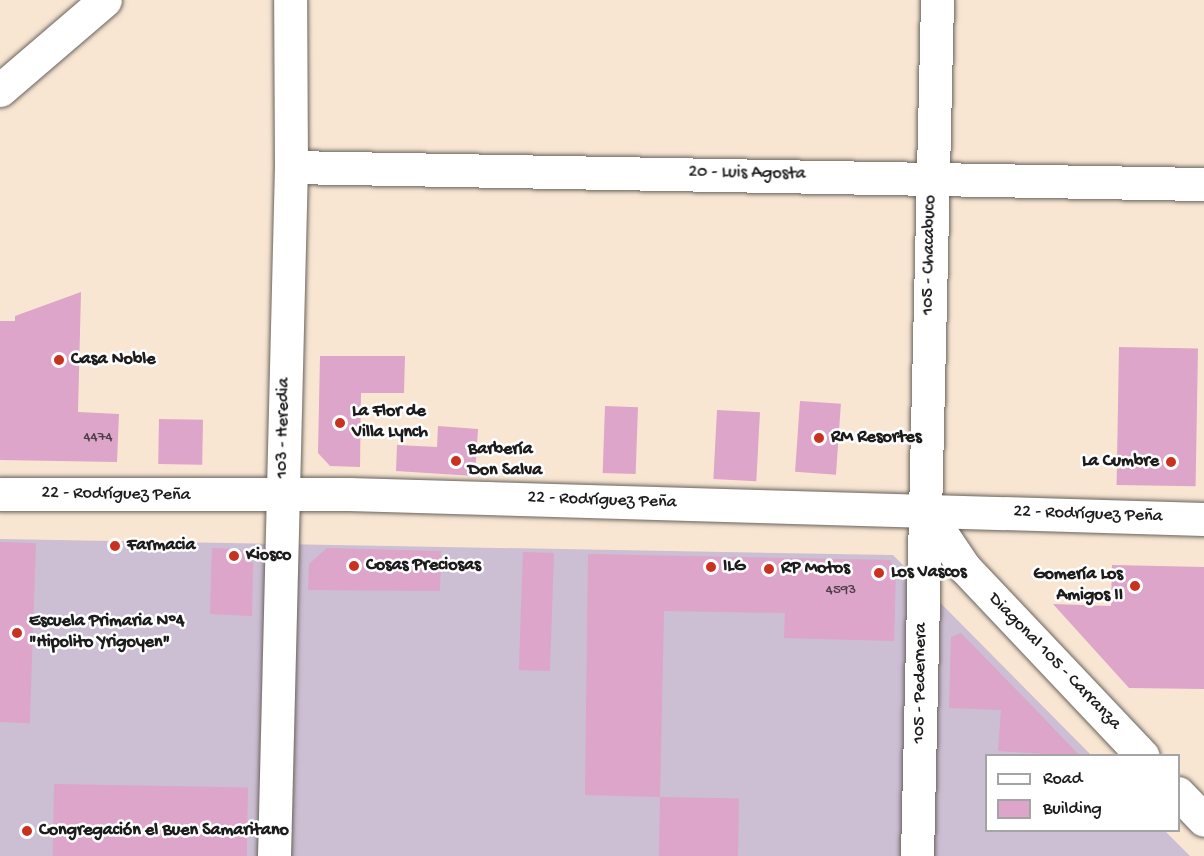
<!DOCTYPE html>
<meta charset="utf-8">
<style>
body{margin:0}
#map{position:relative;width:1204px;height:856px;overflow:hidden;background:#f8e6d3;font-family:"Gochi Hand",sans-serif}
div>[style]{position:absolute}
.industrial>*{inset:0;background:#ccbed3}
.building>*{inset:0;background:#dca5c9;transform-origin:0 0}
.roads{filter:drop-shadow(0 0 2px #69635c) drop-shadow(0 0 2px #69635c)}
.street>*{height:33px;margin:-16.5px;padding:0 16.5px;transform-origin:16.5px;border-radius:16.5px;background:#fff}
.secondary>*{height:33px;margin:-16.5px;padding:0 16.5px;transform-origin:16.5px;border-radius:16.5px;background:#fff}
.dots>*{width:16px;height:16px;translate:-50% -50%;box-sizing:border-box;border:3px solid #fff;border-radius:50%}
span{translate:-50% -50%;white-space:nowrap;text-align:center;line-height:1.15;-webkit-text-stroke:5px #fff;paint-order:stroke}
.number-label{font-size:15px;color:#4c3e47}
.number-label span{-webkit-text-stroke-width:0}
.street-label{font-size:18px;color:#1c1c1c}
.poi-label{font-size:18px;color:#1c1c1c;font-weight:700}
.left{translate:0 -50%;text-align:left}
.right{translate:-100% -50%;text-align:right}
.legend{position:absolute;left:985px;top:754px;width:195px;height:78px;box-sizing:border-box;background:#fff;border:2px solid #a4a4a4;margin:0;padding:8px 10px;list-style:none;font-size:18px;color:#1c1c1c}
.legend li{display:flex;align-items:center;gap:12px;height:30px}
.legend b{width:30px;border:2px solid #a4a4a4}
</style>
<div id="map">
<div class="industrial">
<div style="clip-path:polygon(0 539px,893px 555px,1091px 755px,986px 756px,986px 830px,1165px 831px,1190px 856px,0 856px)"></div>
</div>
<div class="building">
<div style="clip-path:polygon(81px 292px,78px 412px,119px 414px,117px 462px,0 460px,0 321px,15px 321px,15px 316px)"></div>
<div style="left:1119px;top:347px;width:79px;height:138px;rotate:1deg"></div>
<div style="clip-path:polygon(320px 356px,405px 356px,404px 393px,361px 393px,360px 467px,330px 466px,318px 453px)"></div>
<div style="left:800px;top:401px;width:41px;height:71px;rotate:4deg"></div>
<div style="left:605px;top:406px;width:33px;height:67px;rotate:2deg"></div>
<div style="left:717px;top:410px;width:43px;height:69px;rotate:3deg"></div>
<div style="left:159px;top:419px;width:44px;height:45px;rotate:1deg"></div>
<div style="clip-path:polygon(438px 426px,478px 429px,475px 476px,396px 471px,397px 445px,437px 447px)"></div>
<div style="left:0;top:542px;width:36px;height:180px;rotate:2deg"></div>
<div style="clip-path:polygon(212px 548px,240px 549px,253px 563px,252px 616px,210px 614px)"></div>
<div style="clip-path:polygon(327px 548px,441px 551px,440px 591px,308px 590px,309px 564px)"></div>
<div style="left:523px;top:552px;width:31px;height:118px;rotate:2deg"></div>
<div style="clip-path:polygon(588px 554px,890px 560px,896px 569px,894px 641px,784px 638px,785px 613px,664px 611px,660px 797px,585px 795px)"></div>
<div style="clip-path:polygon(1112px 565px,1204px 567px,1204px 689px,1129px 688px,1053px 604px,1111px 606px)"></div>
<div style="clip-path:polygon(961px 633px,1038px 712px,1080px 756px,998px 751px,1001px 710px,949px 708px,951px 637px)"></div>
<div style="left:54px;top:784px;width:194px;height:72px;rotate:1deg"></div>
<div style="left:660px;top:797px;width:79px;height:59px;rotate:1deg"></div>
</div>
<div class="roads">
<div class="street">
<div style="left:0;top:90px;width:138px;rotate:-40.6deg"></div>
<div style="left:291px;top:167px;width:913px;rotate:1.07deg"></div>
<div style="left:925px;top:509px;width:70px;rotate:56.1deg"></div>
<div style="left:964px;top:567px;width:260px;rotate:46.6deg"></div>
<div style="left:1178px;top:793px;width:37px;rotate:46deg"></div>
<div style="left:274px;top:856px;width:689px;rotate:-88.59deg"></div>
<div style="left:291px;top:167px;width:167px;rotate:-90.3deg"></div>
<div style="left:917px;top:856px;width:856px;rotate:-88.66deg"></div>
</div>
<div class="secondary">
<div style="left:0;top:494px;width:349px"></div>
<div style="left:349px;top:494px;width:855px;rotate:1.67deg"></div>
</div>
</div>
<div class="dots">
<div style="left:59px;top:360px;background:#c8321e"></div>
<div style="left:340px;top:423px;background:#c8321e"></div>
<div style="left:819px;top:438px;background:#c8321e"></div>
<div style="left:456px;top:461px;background:#c8321e"></div>
<div style="left:1171px;top:462px;background:#c8321e"></div>
<div style="left:115px;top:546px;background:#c8321e"></div>
<div style="left:234px;top:556px;background:#c8321e"></div>
<div style="left:354px;top:566px;background:#c8321e"></div>
<div style="left:711px;top:567px;background:#c8321e"></div>
<div style="left:769px;top:569px;background:#c8321e"></div>
<div style="left:879px;top:573px;background:#c8321e"></div>
<div style="left:1135px;top:586px;background:#c8321e"></div>
<div style="left:17px;top:633px;background:#c8321e"></div>
<div style="left:27px;top:831px;background:#c8321e"></div>
</div>
<div class="number-label">
<span style="left:98px;top:438px">4474</span>
<span style="left:841px;top:591px">4593</span>
</div>
<div class="street-label">
<span style="left:747px;top:174px;rotate:1deg">20 - Luis Agosta</span>
<span style="left:930px;top:255px;rotate:-89deg">105 - Chacabuco</span>
<span style="left:284px;top:428px;rotate:-89deg">103 - Heredia</span>
<span style="left:116px;top:495px;rotate:1deg">22 - Rodríguez Peña</span>
<span style="left:602px;top:501px;rotate:2deg">22 - Rodríguez Peña</span>
<span style="left:1088px;top:515px;rotate:2deg">22 - Rodríguez Peña</span>
<span style="left:1054px;top:662px;rotate:46deg">Diagonal 105 - Carranza</span>
<span style="left:921px;top:683px;rotate:-89deg">105 - Pedernera</span>
</div>
<div class="poi-label">
<span class="left" style="left:71px;top:360px">Casa Noble</span>
<span class="left" style="left:352px;top:423px">La Flor de<br>Villa Lynch</span>
<span class="left" style="left:831px;top:438px">RM Resortes</span>
<span class="left" style="left:468px;top:461px">Barbería<br>Don Salva</span>
<span class="right" style="left:1159px;top:462px">La Cumbre</span>
<span class="left" style="left:127px;top:546px">Farmacia</span>
<span class="left" style="left:246px;top:556px">Kiosco</span>
<span class="left" style="left:366px;top:566px">Cosas Preciosas</span>
<span class="left" style="left:723px;top:567px">ILG</span>
<span class="left" style="left:781px;top:569px">RP Motos</span>
<span class="left" style="left:891px;top:573px">Los Vascos</span>
<span class="right" style="left:1123px;top:586px">Gomería Los<br>Amigos II</span>
<span class="left" style="left:29px;top:633px">Escuela Primaria Nº4<br>"Hipolito Yrigoyen"</span>
<span class="left" style="left:39px;top:831px">Congregación el Buen Samaritano</span>
</div>
<ul class="legend">
<li><b style="height:8px;background:#fff"></b>Road</li>
<li><b style="height:16px;background:#dca5c9"></b>Building</li>
</ul>
</div>
